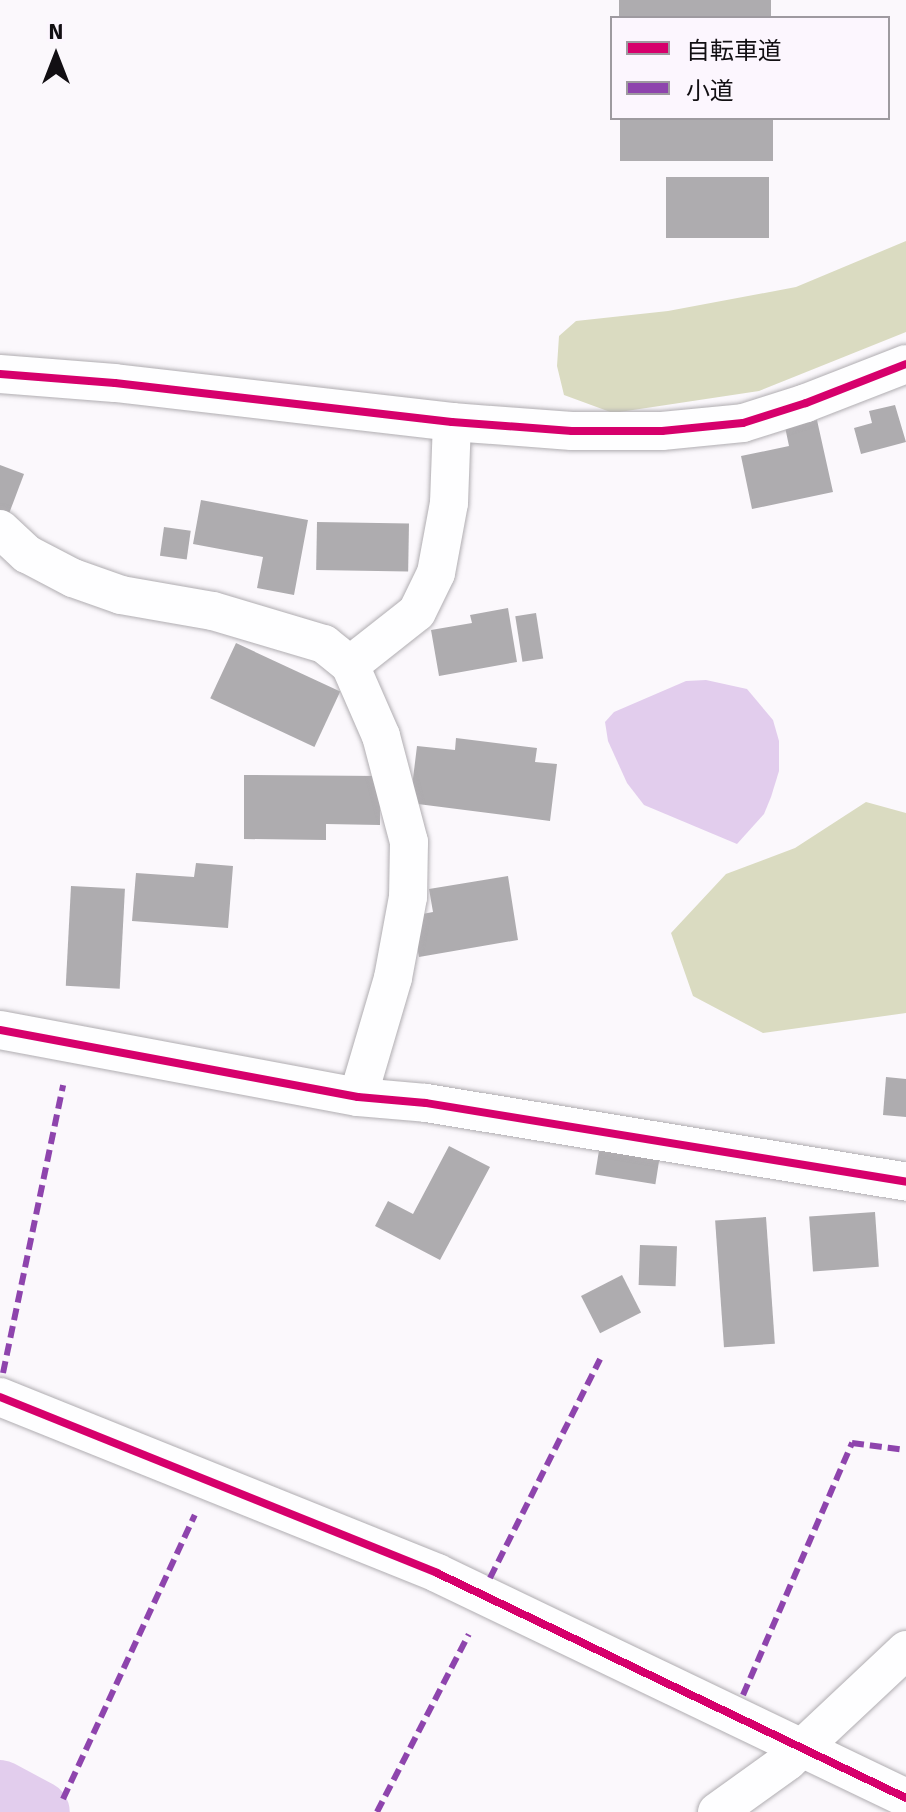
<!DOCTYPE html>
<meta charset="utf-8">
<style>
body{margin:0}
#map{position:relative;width:906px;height:1812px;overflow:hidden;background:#fbf8fc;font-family:Signika,"Noto Sans JP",sans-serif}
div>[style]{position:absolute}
.forest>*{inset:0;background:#dadbc1}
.water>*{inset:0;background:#e2cded}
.river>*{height:62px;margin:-31px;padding:0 31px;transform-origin:31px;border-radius:31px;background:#e2cded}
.building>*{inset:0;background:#aeacaf;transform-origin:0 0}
.roads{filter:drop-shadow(0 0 2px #b0adb1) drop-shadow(0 0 2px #b0adb1)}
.street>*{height:38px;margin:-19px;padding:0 19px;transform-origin:19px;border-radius:19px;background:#fefeff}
.quiet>*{height:6px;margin-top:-3px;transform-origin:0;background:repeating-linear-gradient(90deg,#8e44ad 0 12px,transparent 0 18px)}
.cycleway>*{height:8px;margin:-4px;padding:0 4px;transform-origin:4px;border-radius:4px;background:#d6006c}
span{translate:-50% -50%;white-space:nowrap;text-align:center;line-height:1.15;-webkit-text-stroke:7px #fcf6fe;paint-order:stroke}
.legend{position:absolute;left:610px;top:16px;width:280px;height:104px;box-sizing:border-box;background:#fcf6fe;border:2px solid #9e9aa0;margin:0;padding:10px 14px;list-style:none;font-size:24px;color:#120f13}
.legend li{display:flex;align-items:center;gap:16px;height:40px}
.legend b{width:40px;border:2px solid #9e9aa0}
.north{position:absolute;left:16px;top:16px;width:80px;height:80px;-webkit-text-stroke:6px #fcf6fe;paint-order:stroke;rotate:0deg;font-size:22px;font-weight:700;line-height:32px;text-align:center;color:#120f13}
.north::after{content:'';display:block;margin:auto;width:28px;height:36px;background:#120f13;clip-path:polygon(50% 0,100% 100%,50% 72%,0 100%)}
</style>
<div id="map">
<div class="forest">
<div style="clip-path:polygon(906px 241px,906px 332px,759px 391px,613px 413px,564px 395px,557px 366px,559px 336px,576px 321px,668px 311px,796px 287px)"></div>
<div style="clip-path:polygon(866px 802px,906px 813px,906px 1013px,763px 1033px,693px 996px,671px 933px,726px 874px,795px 848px)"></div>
</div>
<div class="water">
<div style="clip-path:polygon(706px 680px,747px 689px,773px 720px,779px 741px,779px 771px,771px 797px,764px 814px,737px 844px,644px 805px,627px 783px,608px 741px,605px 722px,614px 712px,686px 681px)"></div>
</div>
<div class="river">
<div style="left:0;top:1791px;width:44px;rotate:28.3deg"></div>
</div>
<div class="building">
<div style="left:619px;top:0;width:152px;height:18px"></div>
<div style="left:620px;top:118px;width:153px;height:43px"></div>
<div style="left:769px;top:177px;width:61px;height:103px;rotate:90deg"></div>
<div style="clip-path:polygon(895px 405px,906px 442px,861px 454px,854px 428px,872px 423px,869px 411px)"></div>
<div style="clip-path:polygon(817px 420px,833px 492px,752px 509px,741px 456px,789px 446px,785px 427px)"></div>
<div style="clip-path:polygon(0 465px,24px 474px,7px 519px,0 516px)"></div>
<div style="clip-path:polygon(201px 500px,308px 520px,294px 595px,257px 588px,263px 557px,193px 544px)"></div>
<div style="left:317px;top:522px;width:92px;height:48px;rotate:1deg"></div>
<div style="left:164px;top:527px;width:27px;height:29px;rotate:8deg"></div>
<div style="clip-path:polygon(508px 608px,517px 662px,439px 676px,431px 630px,472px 623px,470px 615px)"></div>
<div style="left:536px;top:613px;width:46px;height:21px;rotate:81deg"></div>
<div style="left:236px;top:643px;width:115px;height:61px;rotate:25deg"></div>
<div style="clip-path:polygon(456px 738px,537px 748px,535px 762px,557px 764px,550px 821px,410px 803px,417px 746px,455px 750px)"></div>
<div style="clip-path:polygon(244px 775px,380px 776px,380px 825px,326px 824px,326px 840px,244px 839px)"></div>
<div style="clip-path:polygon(196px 863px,233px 866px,228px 928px,132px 921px,136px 873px,194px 877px)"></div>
<div style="clip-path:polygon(508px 876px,518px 940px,419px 957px,412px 916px,433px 912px,429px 889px)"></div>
<div style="left:71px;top:886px;width:54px;height:100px;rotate:3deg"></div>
<div style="clip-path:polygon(886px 1077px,906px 1079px,906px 1117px,883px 1115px)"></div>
<div style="left:600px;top:1144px;width:61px;height:31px;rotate:9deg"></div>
<div style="clip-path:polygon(449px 1146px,490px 1167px,440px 1260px,375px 1226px,388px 1201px,413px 1214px)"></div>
<div style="left:875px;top:1212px;width:55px;height:66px;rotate:86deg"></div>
<div style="left:766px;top:1217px;width:127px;height:51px;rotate:86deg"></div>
<div style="left:640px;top:1245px;width:37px;height:40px;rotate:2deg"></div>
<div style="left:622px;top:1275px;width:42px;height:46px;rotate:63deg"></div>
</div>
<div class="roads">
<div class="street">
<div style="left:0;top:374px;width:115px;rotate:4.5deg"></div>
<div style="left:115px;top:383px;width:339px;rotate:6.6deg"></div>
<div style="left:452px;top:422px;width:120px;rotate:4.3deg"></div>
<div style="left:572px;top:431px;width:90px"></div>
<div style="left:662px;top:431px;width:81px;rotate:-5.6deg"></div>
<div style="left:743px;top:423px;width:66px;rotate:-17.6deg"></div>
<div style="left:806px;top:403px;width:107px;rotate:-21.3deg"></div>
<div style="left:0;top:529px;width:37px;rotate:43deg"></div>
<div style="left:27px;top:554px;width:52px;rotate:27.6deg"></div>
<div style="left:73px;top:578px;width:51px;rotate:19.5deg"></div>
<div style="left:121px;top:595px;width:93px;rotate:9.9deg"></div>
<div style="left:213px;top:611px;width:116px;rotate:16.6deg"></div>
<div style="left:324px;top:644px;width:33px;rotate:39deg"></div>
<div style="left:350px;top:665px;width:77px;rotate:66.4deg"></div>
<div style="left:381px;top:736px;width:110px;rotate:75.2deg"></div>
<div style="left:409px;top:842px;width:55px;rotate:91deg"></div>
<div style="left:408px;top:897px;width:82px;rotate:100.5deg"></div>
<div style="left:393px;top:978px;width:124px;rotate:106.4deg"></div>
<div style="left:350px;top:665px;width:85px;rotate:-38.3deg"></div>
<div style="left:417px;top:612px;width:43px;rotate:-64deg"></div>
<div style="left:436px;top:573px;width:71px;rotate:-79.5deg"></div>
<div style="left:449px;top:503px;width:81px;rotate:-87.9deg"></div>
<div style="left:0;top:1030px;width:364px;rotate:10.6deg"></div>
<div style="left:358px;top:1097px;width:68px;rotate:5deg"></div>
<div style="left:426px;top:1103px;width:486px;rotate:9.3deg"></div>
<div style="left:0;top:1397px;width:471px;rotate:21.9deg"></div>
<div style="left:437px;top:1573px;width:520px;rotate:25.63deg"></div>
<div style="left:717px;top:1812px;width:87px;rotate:-35.7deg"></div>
<div style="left:788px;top:1761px;width:162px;rotate:-43.2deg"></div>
</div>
</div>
<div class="quiet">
<div style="left:3px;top:1373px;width:294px;rotate:-78.2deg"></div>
<div style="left:490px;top:1578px;width:245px;rotate:-63.3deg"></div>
<div style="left:743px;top:1695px;width:275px;rotate:-66.6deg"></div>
<div style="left:852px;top:1443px;width:54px;rotate:7.4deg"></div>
<div style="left:63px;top:1799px;width:313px;rotate:-65.1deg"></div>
<div style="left:377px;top:1812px;width:200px;rotate:-62.7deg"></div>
</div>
<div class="cycleway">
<div style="left:0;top:374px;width:115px;rotate:4.5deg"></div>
<div style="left:115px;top:383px;width:339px;rotate:6.6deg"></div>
<div style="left:452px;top:422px;width:120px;rotate:4.3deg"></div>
<div style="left:572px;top:431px;width:90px"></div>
<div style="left:662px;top:431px;width:81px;rotate:-5.6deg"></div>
<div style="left:743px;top:423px;width:66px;rotate:-17.6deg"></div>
<div style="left:806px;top:403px;width:107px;rotate:-21.3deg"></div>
<div style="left:0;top:1030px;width:364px;rotate:10.6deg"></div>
<div style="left:358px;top:1097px;width:68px;rotate:5deg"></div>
<div style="left:426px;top:1103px;width:486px;rotate:9.3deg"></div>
<div style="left:0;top:1397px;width:471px;rotate:21.9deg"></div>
<div style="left:437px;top:1573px;width:520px;rotate:25.63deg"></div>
</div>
<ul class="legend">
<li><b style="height:10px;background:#d6006c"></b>自転車道</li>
<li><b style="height:10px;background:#8e44ad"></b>小道</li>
</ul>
<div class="north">N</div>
</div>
